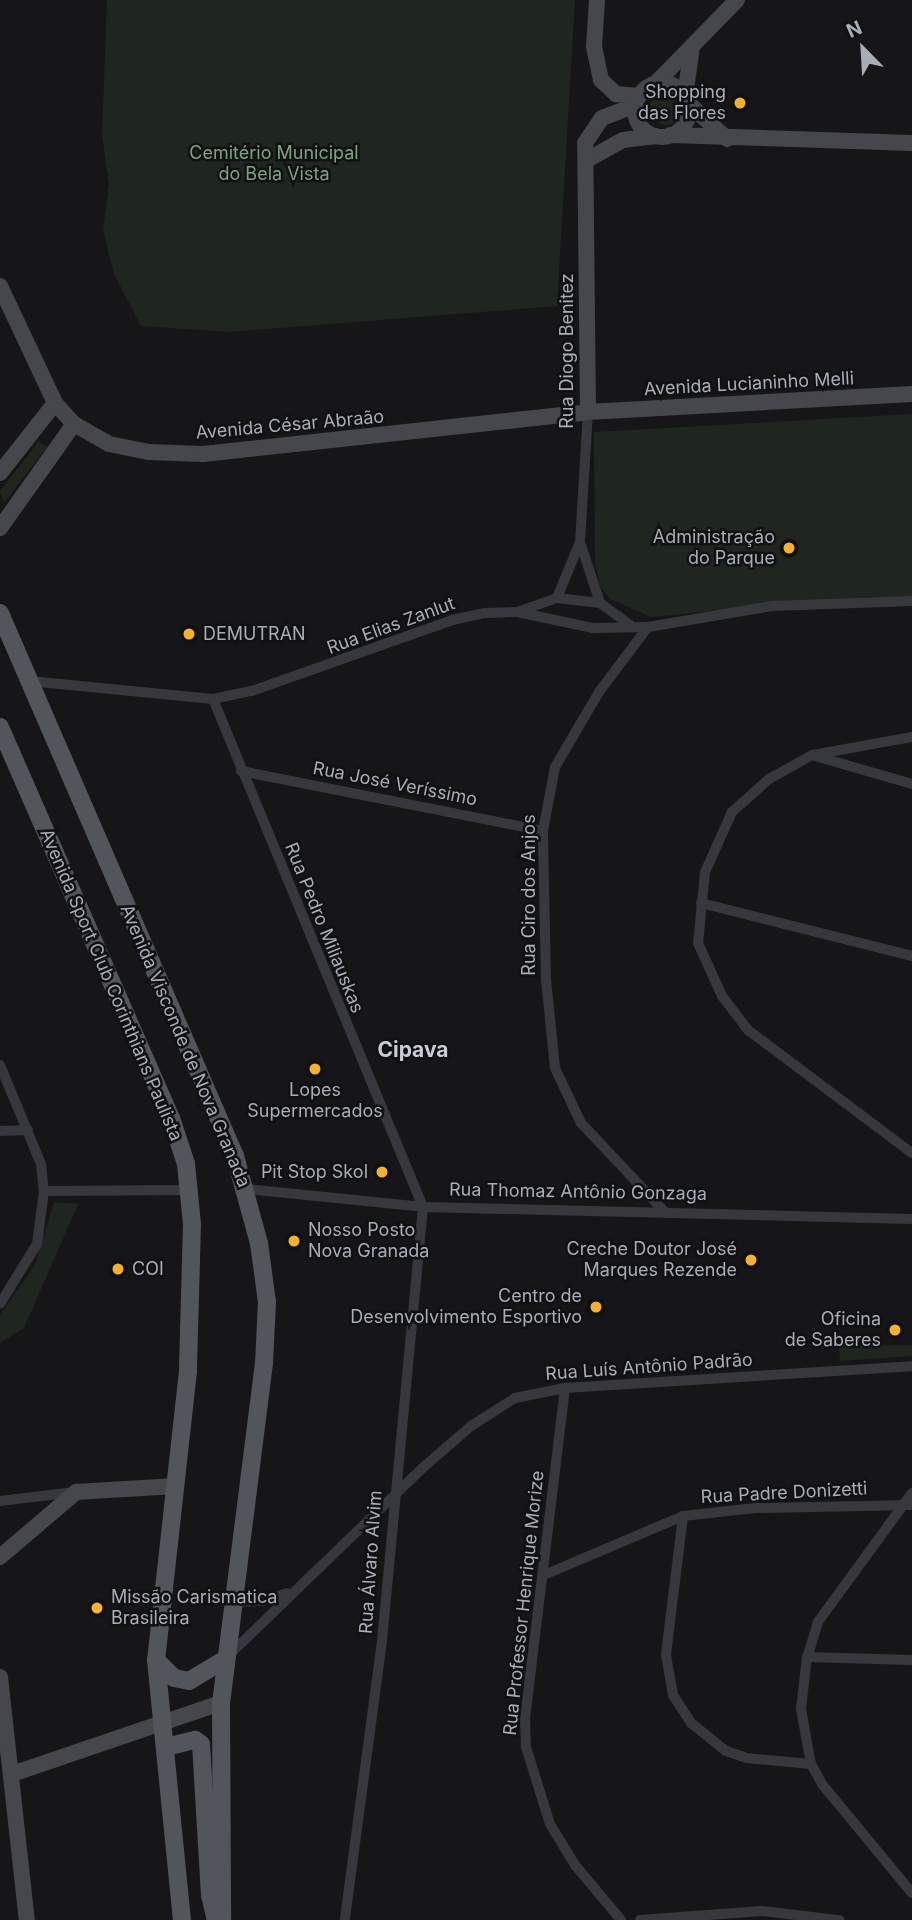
<!DOCTYPE html>
<meta charset="utf-8">
<style>
body{margin:0}
#map{position:relative;width:912px;height:1920px;overflow:hidden;background:#161618;font-family:Inter,sans-serif}
div>[style]{position:absolute}
.green>*{inset:0;background:#1e261f}
.round{border-radius:50%}
.street>*{height:10px;margin:-5px;padding:0 5px;transform-origin:5px;border-radius:5px;background:#37383d}
.secondary>*{height:16px;margin:-8px;padding:0 8px;transform-origin:8px;border-radius:8px;background:#45474d}
.secondary>.ring{margin:-8px;padding:0;box-sizing:content-box;background:none;border:16px solid #45474d;border-radius:50%}
.primary>*{height:18px;margin:-9px;padding:0 9px;transform-origin:9px;border-radius:9px;background:#53555c}
.dots>*{width:19px;height:19px;translate:-50% -50%;box-sizing:border-box;border:4px solid #111113;border-radius:50%}
span{translate:-50% -50%;white-space:nowrap;text-align:center;line-height:1.15;-webkit-text-stroke:5px #111113;paint-order:stroke}
.poi-label{font-size:18px;color:#a8adb8}
.right{translate:-100% -50%;text-align:right}
.left{translate:0 -50%;text-align:left}
.park-label{font-size:18px;color:#7fa381}
.street-label{font-size:18px;color:#a8adb8}
.quarter-label{font-size:21px;color:#c9ccd4;font-weight:700}
.north{position:absolute;left:828px;top:14px;width:70px;height:70px;-webkit-text-stroke:5px #111113;paint-order:stroke;rotate:336deg;font-size:19px;font-weight:700;line-height:28px;text-align:center;color:#a8adb8}
.north::after{content:'';display:block;margin:auto;width:24px;height:32px;background:#a8adb8;clip-path:polygon(50% 0,100% 100%,50% 72%,0 100%)}
</style>
<div id="map">
<div class="green">
<div style="clip-path:polygon(107px 0,575px 0,557px 306px,230px 332px,141px 326px,114px 274px,103px 230px,109px 184px,102px 135px)"></div>
<div class="round" style="left:649px;top:91px;width:34px;height:34px"></div>
<div style="clip-path:polygon(912px 414px,912px 598px,871px 597px,651px 617px,610px 599px,600px 586px,595px 564px,594px 432px)"></div>
<div style="clip-path:polygon(39px 441px,47px 447px,4px 503px,0 491px)"></div>
<div style="clip-path:polygon(54px 1202px,78px 1204px,24px 1328px,0 1343px,0 1315px,35px 1265px)"></div>
<div style="clip-path:polygon(912px 1345px,912px 1356px,840px 1361px,839px 1346px)"></div>
</div>
<div class="street">
<div style="left:580px;top:542px;width:64px;rotate:71.8deg"></div>
<div style="left:557px;top:598px;width:61px;rotate:-67.7deg"></div>
<div style="left:580px;top:542px;width:130px;rotate:-86.5deg"></div>
<div style="left:517px;top:612px;width:42px;rotate:-19.3deg"></div>
<div style="left:557px;top:598px;width:43px;rotate:6.6deg"></div>
<div style="left:600px;top:603px;width:39px;rotate:36deg"></div>
<div style="left:29px;top:681px;width:185px;rotate:5.6deg"></div>
<div style="left:213px;top:699px;width:40px;rotate:-12deg"></div>
<div style="left:252px;top:691px;width:212px;rotate:-19.5deg"></div>
<div style="left:452px;top:620px;width:35px;rotate:-12deg"></div>
<div style="left:486px;top:613px;width:31px;rotate:-2deg"></div>
<div style="left:517px;top:612px;width:78px;rotate:11.9deg"></div>
<div style="left:593px;top:628px;width:55px;rotate:-1deg"></div>
<div style="left:213px;top:699px;width:550px;rotate:67.54deg"></div>
<div style="left:423px;top:1207px;width:436px;rotate:95.4deg"></div>
<div style="left:382px;top:1641px;width:281px;rotate:97.6deg"></div>
<div style="left:912px;top:737px;width:102px;rotate:169.8deg"></div>
<div style="left:812px;top:755px;width:49px;rotate:150.8deg"></div>
<div style="left:769px;top:779px;width:50px;rotate:138.3deg"></div>
<div style="left:732px;top:812px;width:66px;rotate:114.2deg"></div>
<div style="left:705px;top:872px;width:71px;rotate:95.6deg"></div>
<div style="left:698px;top:943px;width:58px;rotate:65.6deg"></div>
<div style="left:722px;top:996px;width:43px;rotate:52.6deg"></div>
<div style="left:748px;top:1030px;width:205px;rotate:36.9deg"></div>
<div style="left:815px;top:756px;width:101px;rotate:16.1deg"></div>
<div style="left:241px;top:771px;width:308px;rotate:11.2deg"></div>
<div style="left:701px;top:903px;width:218px;rotate:14.1deg"></div>
<div style="left:0;top:1065px;width:107px;rotate:67.5deg"></div>
<div style="left:41px;top:1164px;width:27px;rotate:84deg"></div>
<div style="left:44px;top:1191px;width:53px;rotate:97.5deg"></div>
<div style="left:37px;top:1244px;width:70px;rotate:121.7deg"></div>
<div style="left:0;top:1131px;width:28px;rotate:-2deg"></div>
<div style="left:247px;top:1189px;width:177px;rotate:5.8deg"></div>
<div style="left:423px;top:1207px;width:489px;rotate:1.4deg"></div>
<div style="left:44px;top:1191px;width:146px;rotate:-0.4deg"></div>
<div style="left:663px;top:1210px;width:120px;rotate:-133.3deg"></div>
<div style="left:581px;top:1123px;width:61px;rotate:-115.3deg"></div>
<div style="left:555px;top:1068px;width:89px;rotate:-95.8deg"></div>
<div style="left:546px;top:979px;width:148px;rotate:-91.2deg"></div>
<div style="left:543px;top:831px;width:65px;rotate:-79.4deg"></div>
<div style="left:555px;top:767px;width:87px;rotate:-59.6deg"></div>
<div style="left:599px;top:692px;width:81px;rotate:-53deg"></div>
<div style="left:648px;top:627px;width:126px;rotate:-9.6deg"></div>
<div style="left:772px;top:606px;width:140px;rotate:-2deg"></div>
<div style="left:565px;top:1388px;width:332px;rotate:96.9deg"></div>
<div style="left:525px;top:1718px;width:29px;rotate:88deg"></div>
<div style="left:526px;top:1747px;width:81px;rotate:72.7deg"></div>
<div style="left:550px;top:1824px;width:48px;rotate:58.6deg"></div>
<div style="left:575px;top:1865px;width:72px;rotate:50.1deg"></div>
<div style="left:912px;top:1493px;width:160px;rotate:126.1deg"></div>
<div style="left:818px;top:1622px;width:37px;rotate:107deg"></div>
<div style="left:807px;top:1657px;width:52px;rotate:96.6deg"></div>
<div style="left:801px;top:1709px;width:56px;rotate:79.7deg"></div>
<div style="left:811px;top:1764px;width:23px;rotate:61deg"></div>
<div style="left:822px;top:1784px;width:141px;rotate:50.5deg"></div>
<div style="left:0;top:1501px;width:75px;rotate:-6.9deg"></div>
<div style="left:683px;top:1516px;width:140px;rotate:97deg"></div>
<div style="left:666px;top:1655px;width:41px;rotate:80.1deg"></div>
<div style="left:673px;top:1695px;width:33px;rotate:57deg"></div>
<div style="left:691px;top:1723px;width:45px;rotate:38.7deg"></div>
<div style="left:726px;top:1751px;width:21px;rotate:19deg"></div>
<div style="left:746px;top:1758px;width:65px;rotate:5.3deg"></div>
<div style="left:544px;top:1575px;width:151px;rotate:-23deg"></div>
<div style="left:683px;top:1516px;width:73px;rotate:-6.3deg"></div>
<div style="left:756px;top:1508px;width:156px;rotate:-1.1deg"></div>
<div style="left:232px;top:1602px;width:31px;rotate:-2deg"></div>
<div style="left:263px;top:1601px;width:25px;rotate:-18deg"></div>
<div style="left:229px;top:1655px;width:274px;rotate:-44deg"></div>
<div style="left:426px;top:1465px;width:60px;rotate:-40.9deg"></div>
<div style="left:471px;top:1426px;width:52px;rotate:-32.5deg"></div>
<div style="left:515px;top:1398px;width:51px;rotate:-11.3deg"></div>
<div style="left:565px;top:1388px;width:348px;rotate:-3.6deg"></div>
<div style="left:807px;top:1657px;width:105px;rotate:1.6deg"></div>
<div style="left:640px;top:1920px;width:122px;rotate:-4.2deg"></div>
<div style="left:762px;top:1911px;width:78px;rotate:6.7deg"></div>
</div>
<div class="secondary">
<div style="left:597px;top:0;width:47px;rotate:93.7deg"></div>
<div style="left:594px;top:47px;width:34px;rotate:78deg"></div>
<div style="left:601px;top:80px;width:21px;rotate:43deg"></div>
<div style="left:616px;top:94px;width:23px;rotate:5deg"></div>
<div style="left:656px;top:83px;width:116px;rotate:-45.7deg"></div>
<div class="ring" style="left:635px;top:83px;width:38px;height:38px"></div>
<div style="left:685px;top:96px;width:49px;rotate:-81.9deg"></div>
<div style="left:689px;top:104px;width:52px;rotate:42.6deg"></div>
<div style="left:670px;top:135px;width:242px;rotate:1.9deg"></div>
<div style="left:587px;top:160px;width:41px;rotate:-29.1deg"></div>
<div style="left:623px;top:140px;width:33px;rotate:-7deg"></div>
<div style="left:0;top:286px;width:129px;rotate:64.8deg"></div>
<div style="left:55px;top:403px;width:28px;rotate:48deg"></div>
<div style="left:74px;top:424px;width:40px;rotate:29.7deg"></div>
<div style="left:109px;top:444px;width:41px;rotate:11.3deg"></div>
<div style="left:149px;top:452px;width:54px;rotate:2.1deg"></div>
<div style="left:203px;top:454px;width:387px;rotate:-6.2deg"></div>
<div style="left:588px;top:412px;width:324px;rotate:-3.2deg"></div>
<div style="left:588px;top:412px;width:269px;rotate:-90.6deg"></div>
<div style="left:585px;top:143px;width:30px;rotate:-56deg"></div>
<div style="left:602px;top:118px;width:36px;rotate:-21deg"></div>
<div style="left:0;top:473px;width:89px;rotate:-51.8deg"></div>
<div style="left:0;top:528px;width:128px;rotate:-54.6deg"></div>
<div style="left:0;top:1557px;width:100px;rotate:-40.5deg"></div>
<div style="left:76px;top:1492px;width:100px;rotate:-3.4deg"></div>
<div style="left:0;top:1677px;width:244px;rotate:83.7deg"></div>
<div style="left:12px;top:1774px;width:221px;rotate:-18.8deg"></div>
</div>
<div class="primary">
<div style="left:0;top:613px;width:592px;rotate:66.6deg"></div>
<div style="left:235px;top:1156px;width:90px;rotate:74.6deg"></div>
<div style="left:259px;top:1243px;width:60px;rotate:82.3deg"></div>
<div style="left:267px;top:1302px;width:61px;rotate:92.8deg"></div>
<div style="left:264px;top:1363px;width:343px;rotate:97.2deg"></div>
<div style="left:221px;top:1703px;width:217px;rotate:89.7deg"></div>
<div style="left:0;top:727px;width:427px;rotate:66.4deg"></div>
<div style="left:171px;top:1118px;width:48px;rotate:71.9deg"></div>
<div style="left:186px;top:1164px;width:60px;rotate:84.3deg"></div>
<div style="left:192px;top:1224px;width:147px;rotate:91.6deg"></div>
<div style="left:188px;top:1371px;width:291px;rotate:96.3deg"></div>
<div style="left:156px;top:1660px;width:261px;rotate:84.3deg"></div>
<div style="left:156px;top:1660px;width:25px;rotate:45deg"></div>
<div style="left:174px;top:1678px;width:15px;rotate:11deg"></div>
<div style="left:189px;top:1681px;width:41px;rotate:-31deg"></div>
<div style="left:166px;top:1747px;width:30px;rotate:-14deg"></div>
<div style="left:195px;top:1740px;width:7px;rotate:34deg"></div>
<div style="left:201px;top:1744px;width:151px;rotate:86.6deg"></div>
<div style="left:210px;top:1895px;width:26px;rotate:77deg"></div>
</div>
<div class="dots">
<div style="left:740px;top:103px;background:#f2b134"></div>
<div style="left:789px;top:548px;background:#f2b134"></div>
<div style="left:189px;top:634px;background:#f2b134"></div>
<div style="left:315px;top:1069px;background:#f2b134"></div>
<div style="left:382px;top:1172px;background:#f2b134"></div>
<div style="left:294px;top:1241px;background:#f2b134"></div>
<div style="left:751px;top:1260px;background:#f2b134"></div>
<div style="left:118px;top:1269px;background:#f2b134"></div>
<div style="left:596px;top:1307px;background:#f2b134"></div>
<div style="left:895px;top:1330px;background:#f2b134"></div>
<div style="left:97px;top:1608px;background:#f2b134"></div>
</div>
<div class="poi-label">
<span class="right" style="left:726px;top:103px">Shopping<br>das Flores</span>
<span class="right" style="left:775px;top:548px">Administração<br>do Parque</span>
<span class="left" style="left:203px;top:634px">DEMUTRAN</span>
<span style="left:315px;top:1101px">Lopes<br>Supermercados</span>
<span class="right" style="left:368px;top:1172px">Pit Stop Skol</span>
<span class="left" style="left:308px;top:1241px">Nosso Posto<br>Nova Granada</span>
<span class="right" style="left:737px;top:1260px">Creche Doutor José<br>Marques Rezende</span>
<span class="left" style="left:132px;top:1269px">COI</span>
<span class="right" style="left:582px;top:1307px">Centro de<br>Desenvolvimento Esportivo</span>
<span class="right" style="left:881px;top:1330px">Oficina<br>de Saberes</span>
<span class="left" style="left:111px;top:1608px">Missão Carismatica<br>Brasileira</span>
</div>
<div class="park-label">
<span style="left:274px;top:164px">Cemitério Municipal<br>do Bela Vista</span>
</div>
<div class="street-label">
<span style="left:567px;top:351px;rotate:-90deg">Rua Diogo Benitez</span>
<span style="left:749px;top:384px;rotate:-3deg">Avenida Lucianinho Melli</span>
<span style="left:290px;top:425px;rotate:-5deg">Avenida César Abraão</span>
<span style="left:391px;top:626px;rotate:-20deg">Rua Elias Zanlut</span>
<span style="left:395px;top:784px;rotate:11deg">Rua José Veríssimo</span>
<span style="left:529px;top:895px;rotate:-90deg">Rua Ciro dos Anjos</span>
<span style="left:324px;top:928px;rotate:68deg">Rua Pedro Miliauskas</span>
<span style="left:111px;top:985px;rotate:67deg">Avenida Sport Club Corinthians Paulista</span>
<span style="left:185px;top:1046px;rotate:67deg">Avenida Visconde de Nova Granada</span>
<span style="left:578px;top:1192px;rotate:1deg">Rua Thomaz Antônio Gonzaga</span>
<span style="left:649px;top:1367px;rotate:-4deg">Rua Luís Antônio Padrão</span>
<span style="left:784px;top:1493px;rotate:-3deg">Rua Padre Donizetti</span>
<span style="left:371px;top:1562px;rotate:-86deg">Rua Álvaro Alvim</span>
<span style="left:524px;top:1603px;rotate:-84deg">Rua Professor Henrique Morize</span>
</div>
<div class="quarter-label">
<span style="left:413px;top:1050px">Cipava</span>
</div>
<div class="north">N</div>
</div>
